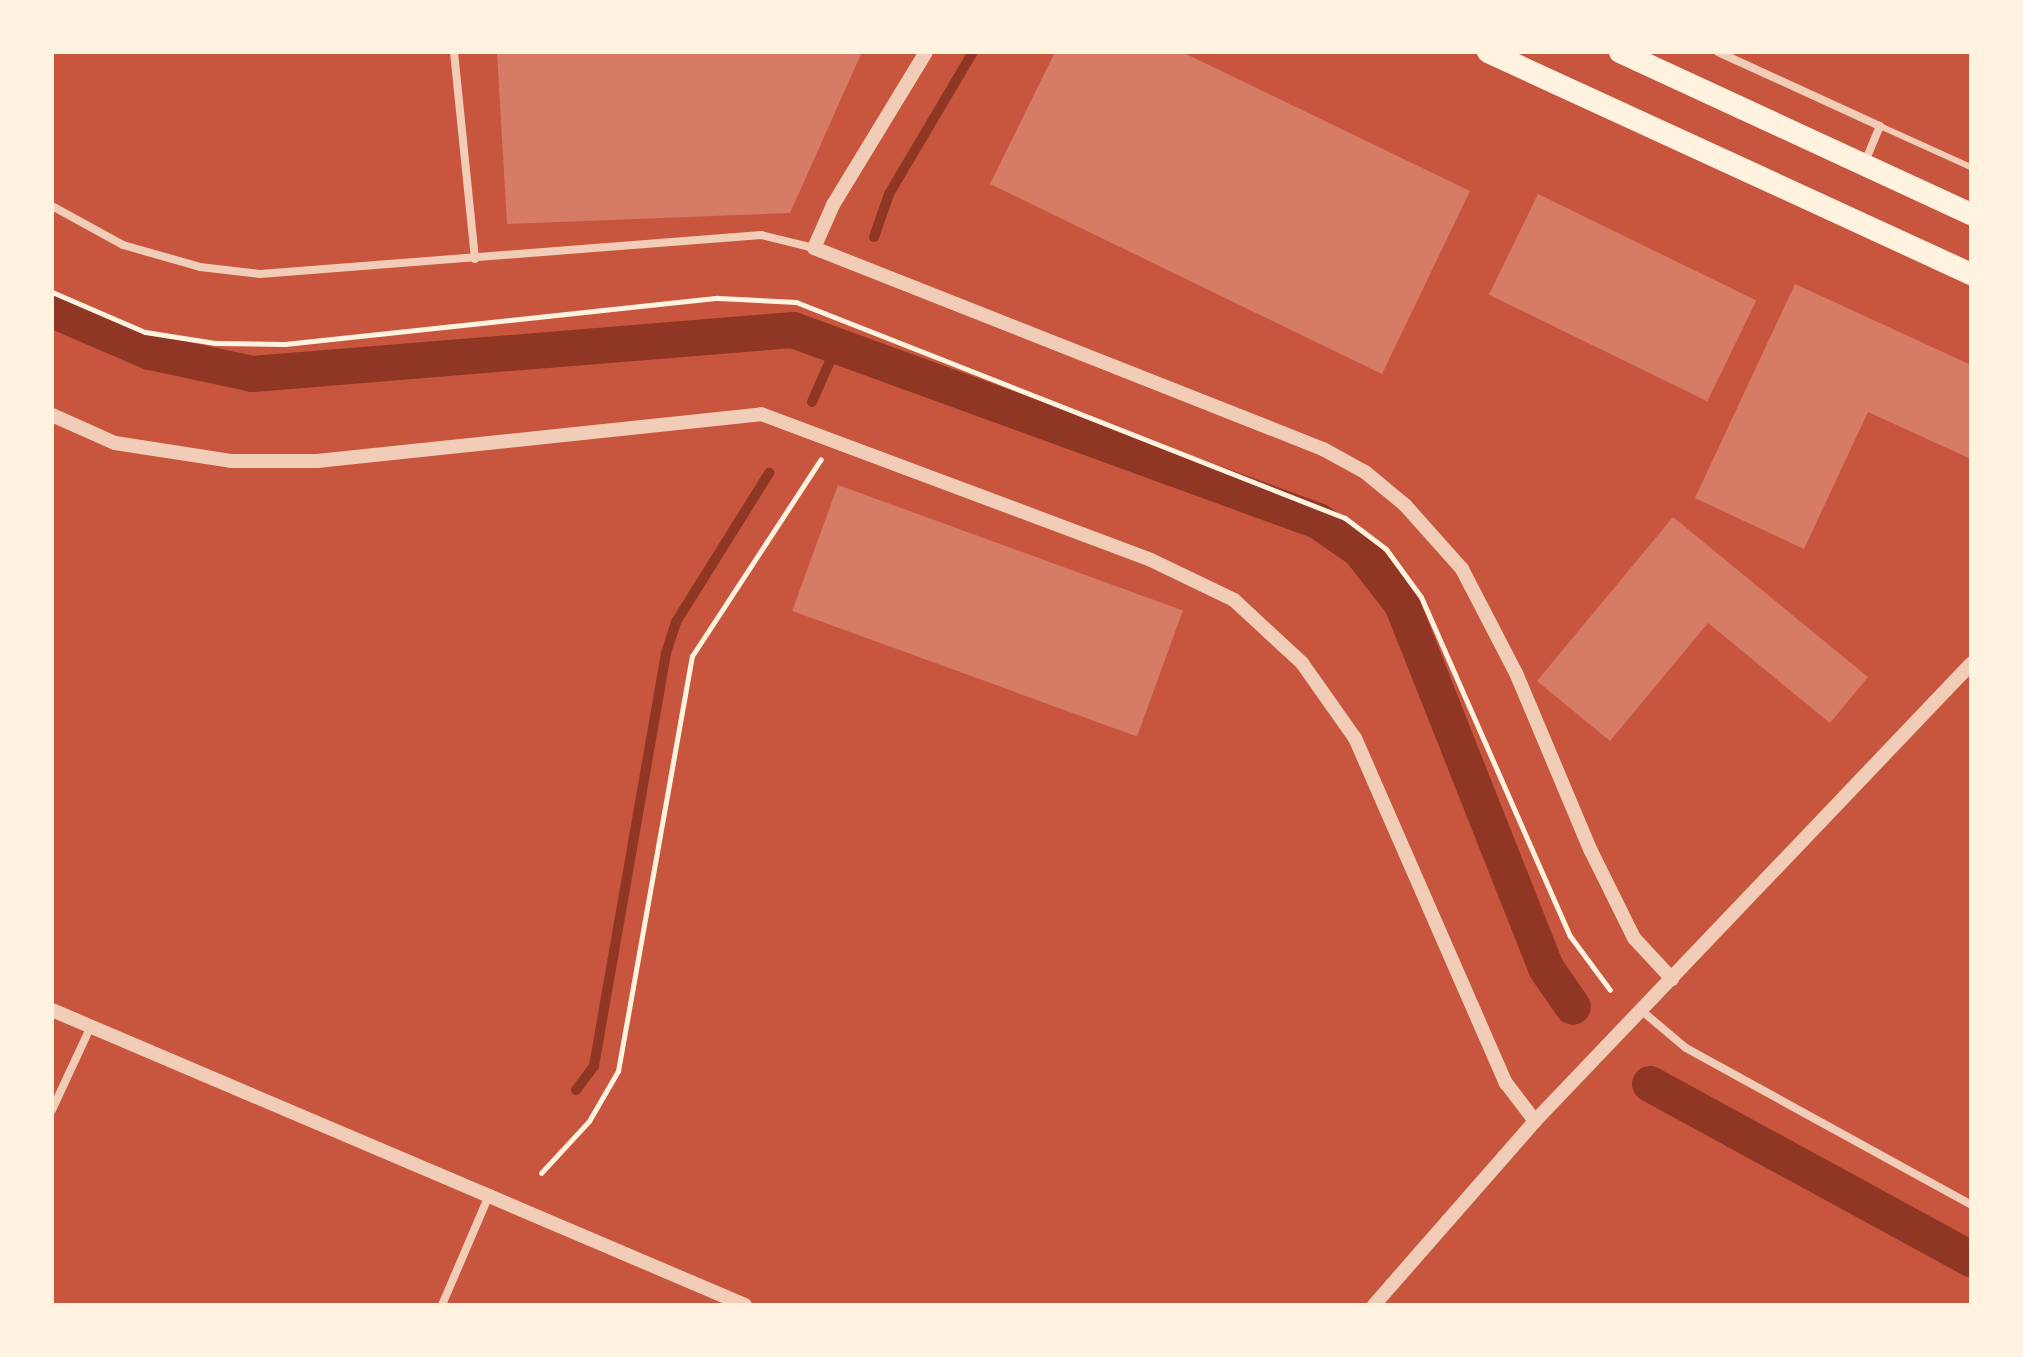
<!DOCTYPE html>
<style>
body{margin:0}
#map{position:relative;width:2023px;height:1357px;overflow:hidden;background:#c8553d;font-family:"Public Sans",sans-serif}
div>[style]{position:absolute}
.stream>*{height:10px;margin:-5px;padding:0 5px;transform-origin:5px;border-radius:5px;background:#8f3625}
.canal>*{height:36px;margin:-18px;padding:0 18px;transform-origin:18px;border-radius:18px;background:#8f3625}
.building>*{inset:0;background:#d67c66;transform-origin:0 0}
.path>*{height:5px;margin:-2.5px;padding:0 2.5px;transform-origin:2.5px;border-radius:2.5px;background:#fff3e0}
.service>*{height:6px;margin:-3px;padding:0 3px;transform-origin:3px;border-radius:3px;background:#f1ccb7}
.minor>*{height:8px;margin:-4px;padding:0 4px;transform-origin:4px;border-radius:4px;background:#f1ccb7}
.tertiary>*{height:14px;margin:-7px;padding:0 7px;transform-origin:7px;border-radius:7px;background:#f1ccb7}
.trunk>*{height:22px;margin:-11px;padding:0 11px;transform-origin:11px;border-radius:11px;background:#fff3e0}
span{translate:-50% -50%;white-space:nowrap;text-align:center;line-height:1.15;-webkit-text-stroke:6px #fff3e0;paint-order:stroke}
.frame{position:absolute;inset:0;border:54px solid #fff3e0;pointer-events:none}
</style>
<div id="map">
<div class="stream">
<div style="left:874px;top:237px;width:46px;rotate:-70.8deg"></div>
<div style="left:889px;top:194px;width:165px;rotate:-59.4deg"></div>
<div style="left:812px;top:402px;width:45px;rotate:-66.3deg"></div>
<div style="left:576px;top:1090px;width:30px;rotate:-53deg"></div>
<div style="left:594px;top:1066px;width:419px;rotate:-80.1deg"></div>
<div style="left:666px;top:653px;width:33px;rotate:-72deg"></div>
<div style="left:676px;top:622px;width:176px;rotate:-58deg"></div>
</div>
<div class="canal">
<div style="left:52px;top:310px;width:107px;rotate:23.2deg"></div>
<div style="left:150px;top:352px;width:105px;rotate:12.1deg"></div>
<div style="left:253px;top:374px;width:542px;rotate:-4.66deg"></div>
<div style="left:793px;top:330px;width:559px;rotate:19.99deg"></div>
<div style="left:1318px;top:521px;width:51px;rotate:34.6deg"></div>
<div style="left:1360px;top:550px;width:68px;rotate:52.1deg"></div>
<div style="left:1402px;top:604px;width:391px;rotate:68.4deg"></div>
<div style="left:1546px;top:968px;width:47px;rotate:55.3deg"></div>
<div style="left:1650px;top:1084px;width:366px;rotate:28.6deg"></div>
</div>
<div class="building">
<div style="clip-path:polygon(497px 52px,862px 52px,790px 213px,507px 224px)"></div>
<div style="clip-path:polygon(1055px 52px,1182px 52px,1470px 191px,1382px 374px,990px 184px)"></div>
<div style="left:1538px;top:194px;width:243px;height:112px;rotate:26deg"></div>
<div style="clip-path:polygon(1795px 284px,1971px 365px,1971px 459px,1868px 412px,1804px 549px,1695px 498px)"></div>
<div style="left:838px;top:485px;width:367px;height:134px;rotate:20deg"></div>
<div style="clip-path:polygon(1673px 517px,1868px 677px,1830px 723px,1708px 623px,1610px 741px,1537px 681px)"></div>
</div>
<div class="path">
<div style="left:52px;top:292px;width:101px;rotate:23.3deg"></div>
<div style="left:145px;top:332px;width:71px;rotate:8.9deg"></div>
<div style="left:215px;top:343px;width:70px;rotate:0.8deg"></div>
<div style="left:285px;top:344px;width:435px;rotate:-6.1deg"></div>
<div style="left:718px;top:298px;width:78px;rotate:2.9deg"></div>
<div style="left:796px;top:302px;width:590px;rotate:21.48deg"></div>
<div style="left:1345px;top:518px;width:51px;rotate:37.1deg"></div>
<div style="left:1386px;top:549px;width:59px;rotate:53.9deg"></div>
<div style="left:1421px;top:597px;width:370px;rotate:66.3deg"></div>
<div style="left:1570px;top:936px;width:67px;rotate:53.5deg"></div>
<div style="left:541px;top:1173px;width:71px;rotate:-47.3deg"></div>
<div style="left:589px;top:1121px;width:58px;rotate:-59.9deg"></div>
<div style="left:618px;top:1071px;width:422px;rotate:-79.9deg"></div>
<div style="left:692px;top:656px;width:235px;rotate:-56.8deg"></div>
</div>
<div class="service">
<div style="left:1880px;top:126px;width:100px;rotate:24.3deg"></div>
</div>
<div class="minor">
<div style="left:454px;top:52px;width:208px;rotate:84.2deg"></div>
<div style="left:1718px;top:52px;width:178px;rotate:24.6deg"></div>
<div style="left:1880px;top:126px;width:41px;rotate:112.8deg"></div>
<div style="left:52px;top:206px;width:81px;rotate:28.8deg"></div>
<div style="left:123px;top:245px;width:80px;rotate:15.9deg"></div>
<div style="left:200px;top:267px;width:60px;rotate:6.7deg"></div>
<div style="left:260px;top:274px;width:503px;rotate:-4.45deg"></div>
<div style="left:761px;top:235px;width:55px;rotate:13.8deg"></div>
<div style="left:1642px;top:1011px;width:57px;rotate:40.1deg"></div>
<div style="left:1686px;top:1048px;width:325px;rotate:28.8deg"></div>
<div style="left:52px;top:1110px;width:93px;rotate:-65.1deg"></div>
<div style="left:442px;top:1305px;width:122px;rotate:-66.8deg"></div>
</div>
<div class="tertiary">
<div style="left:926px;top:52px;width:179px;rotate:121.3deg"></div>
<div style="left:833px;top:205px;width:47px;rotate:113.8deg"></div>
<div style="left:814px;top:248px;width:547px;rotate:21.55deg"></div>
<div style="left:1323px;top:449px;width:48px;rotate:28.7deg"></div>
<div style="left:1365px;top:472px;width:52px;rotate:39.5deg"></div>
<div style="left:1405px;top:505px;width:86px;rotate:48.3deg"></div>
<div style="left:1462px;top:569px;width:117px;rotate:62.6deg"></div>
<div style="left:1516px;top:673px;width:193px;rotate:67.2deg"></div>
<div style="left:1591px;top:851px;width:97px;rotate:63.7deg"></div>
<div style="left:1634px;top:938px;width:56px;rotate:47.2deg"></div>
<div style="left:52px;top:415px;width:69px;rotate:24deg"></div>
<div style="left:115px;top:443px;width:117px;rotate:8.8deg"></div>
<div style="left:231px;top:461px;width:86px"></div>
<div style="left:317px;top:461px;width:446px;rotate:-6deg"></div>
<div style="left:761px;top:414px;width:416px;rotate:20.5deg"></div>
<div style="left:1151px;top:560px;width:92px;rotate:25.7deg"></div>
<div style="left:1234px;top:600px;width:93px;rotate:42.8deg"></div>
<div style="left:1302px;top:663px;width:92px;rotate:54.8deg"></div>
<div style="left:1355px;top:738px;width:377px;rotate:66.4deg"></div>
<div style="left:1506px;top:1083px;width:48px;rotate:52.7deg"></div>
<div style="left:52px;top:1010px;width:753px;rotate:23.06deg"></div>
<div style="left:1374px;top:1305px;width:244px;rotate:-48.8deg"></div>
<div style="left:1535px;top:1121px;width:632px;rotate:-46.35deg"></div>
</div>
<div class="trunk">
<div style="left:1488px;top:52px;width:532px;rotate:24.68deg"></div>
<div style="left:1620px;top:52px;width:387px;rotate:24.8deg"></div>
</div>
<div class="frame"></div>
</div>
